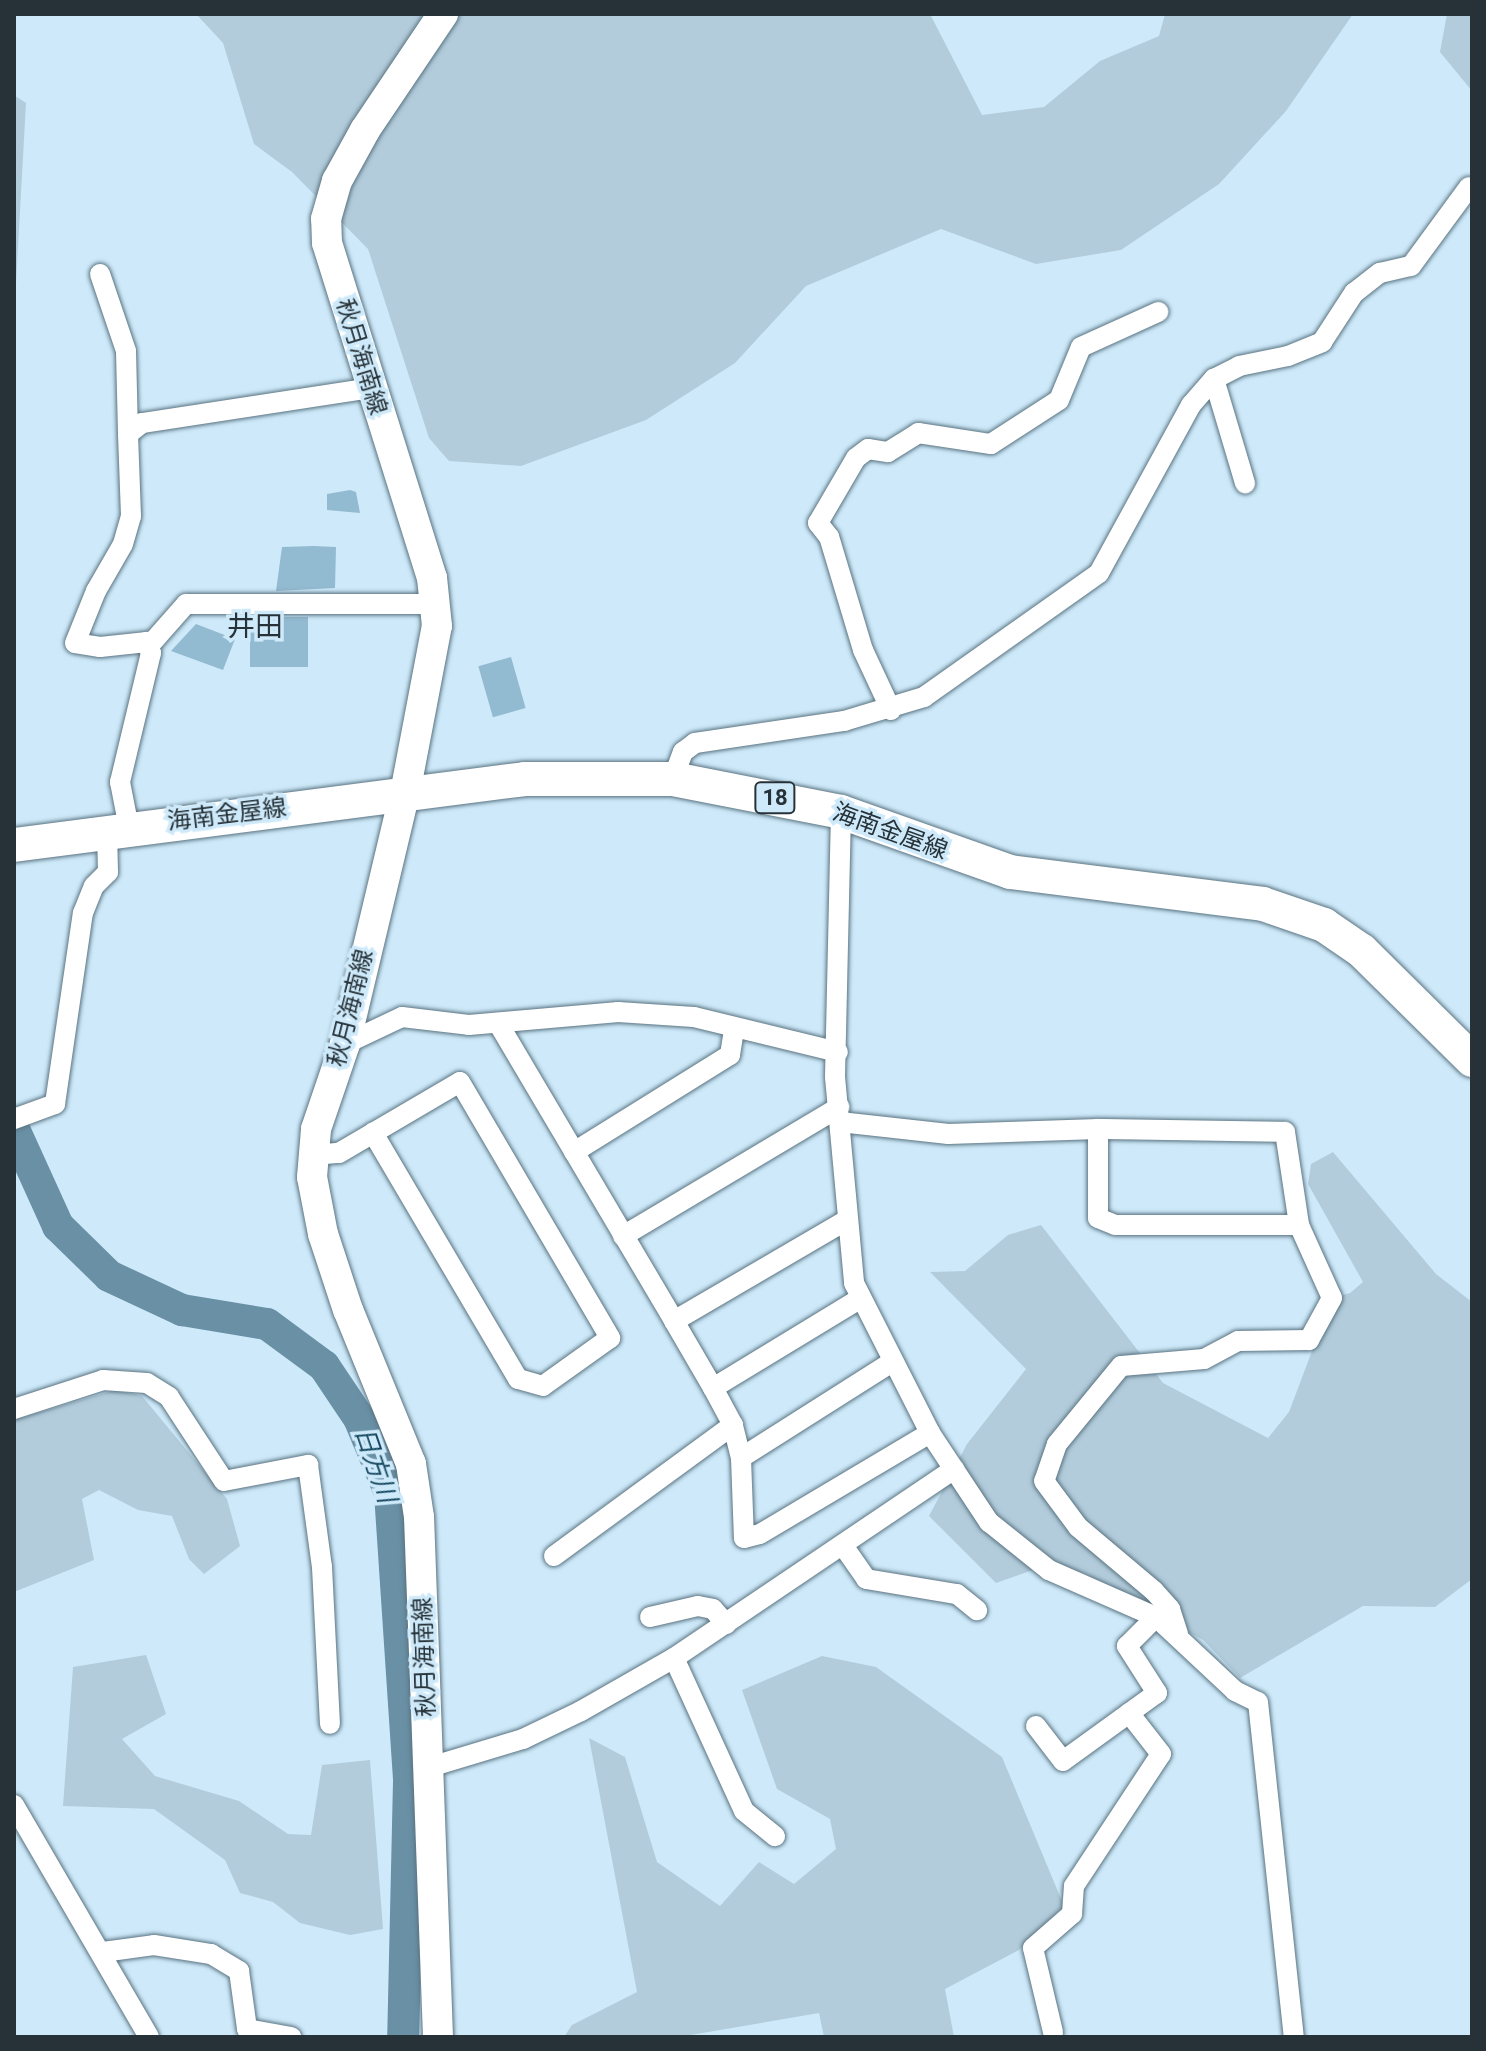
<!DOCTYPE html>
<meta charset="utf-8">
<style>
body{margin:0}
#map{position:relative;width:1486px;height:2051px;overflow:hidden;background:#ceeafa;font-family:Roboto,"Noto Sans JP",sans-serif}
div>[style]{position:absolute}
.green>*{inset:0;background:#b2ccdb}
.river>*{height:32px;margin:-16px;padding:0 16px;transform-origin:16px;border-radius:16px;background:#6990a5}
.building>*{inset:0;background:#92bad0;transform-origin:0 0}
.roads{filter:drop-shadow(0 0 2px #5a7381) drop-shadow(0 0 2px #5a7381)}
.street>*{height:20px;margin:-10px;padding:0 10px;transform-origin:10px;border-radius:10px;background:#fff}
.secondary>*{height:30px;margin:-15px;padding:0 15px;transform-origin:15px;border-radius:15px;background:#fff}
.primary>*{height:34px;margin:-17px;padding:0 17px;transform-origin:17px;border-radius:17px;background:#fff}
span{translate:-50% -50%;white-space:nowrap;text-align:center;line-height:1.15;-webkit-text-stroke:7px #ceeafa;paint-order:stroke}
.shield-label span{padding:2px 6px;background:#ceeafa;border:2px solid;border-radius:6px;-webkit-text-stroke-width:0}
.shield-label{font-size:22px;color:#273238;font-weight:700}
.street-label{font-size:24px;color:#273238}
.water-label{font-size:26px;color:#154860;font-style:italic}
.quarter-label{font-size:28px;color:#273238}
.frame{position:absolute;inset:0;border:16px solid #273238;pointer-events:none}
</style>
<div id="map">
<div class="green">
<div style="clip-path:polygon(196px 14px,930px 14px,982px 115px,1044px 107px,1100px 61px,1159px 36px,1165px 14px,1353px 14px,1286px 111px,1219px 184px,1121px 250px,1036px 264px,941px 229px,806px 286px,735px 363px,646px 420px,521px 466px,449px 461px,429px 438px,368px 249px,292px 172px,254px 144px,223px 43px)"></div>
<div style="clip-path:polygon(1447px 14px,1472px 14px,1472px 91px,1440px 52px)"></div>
<div style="clip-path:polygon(14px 95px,26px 103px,14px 319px)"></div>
<div style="clip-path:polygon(1333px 1152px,1436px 1274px,1472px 1302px,1472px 1579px,1435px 1607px,1363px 1606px,1240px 1678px,1203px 1640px,1084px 1573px,1044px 1566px,996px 1583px,929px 1516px,967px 1444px,1026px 1369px,930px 1272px,965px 1271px,1008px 1235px,1041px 1225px,1163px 1383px,1268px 1438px,1289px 1412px,1332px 1298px,1350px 1293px,1363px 1282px,1308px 1184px,1311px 1164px)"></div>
<div style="clip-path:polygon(115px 1390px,142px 1396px,227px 1499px,240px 1546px,204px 1574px,189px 1559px,172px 1516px,138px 1510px,99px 1490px,82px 1499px,94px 1560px,14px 1592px,14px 1420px)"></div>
<div style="clip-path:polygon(146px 1655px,166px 1714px,122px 1739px,155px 1776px,239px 1801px,288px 1834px,311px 1835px,322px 1765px,370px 1760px,383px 1929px,350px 1935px,300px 1923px,273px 1902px,240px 1893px,225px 1860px,154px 1809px,63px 1806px,73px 1667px)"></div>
<div style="clip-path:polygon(822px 1656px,876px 1667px,1002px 1757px,1064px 1906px,1019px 1950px,945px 1989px,954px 2037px,824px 2037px,819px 2013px,679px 2037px,564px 2037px,572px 2025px,637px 1992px,589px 1738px,625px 1757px,657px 1862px,720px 1906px,759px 1862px,794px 1884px,836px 1849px,830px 1819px,777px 1789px,742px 1690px)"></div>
</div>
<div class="river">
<div style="left:14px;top:1129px;width:107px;rotate:65.6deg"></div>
<div style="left:58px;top:1226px;width:71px;rotate:44.4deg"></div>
<div style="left:109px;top:1276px;width:81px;rotate:25deg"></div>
<div style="left:182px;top:1310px;width:86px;rotate:9.4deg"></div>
<div style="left:267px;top:1324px;width:71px;rotate:36.4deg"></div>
<div style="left:324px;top:1366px;width:63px;rotate:56.1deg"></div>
<div style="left:359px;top:1418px;width:81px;rotate:67.5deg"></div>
<div style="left:390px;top:1493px;width:289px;rotate:86.2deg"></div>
<div style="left:409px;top:1781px;width:256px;rotate:91.3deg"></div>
</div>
<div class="building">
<div style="clip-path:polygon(350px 490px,356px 492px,360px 513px,327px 510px,327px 494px)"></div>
<div style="clip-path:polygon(314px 546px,336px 547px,335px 588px,276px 591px,282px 547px)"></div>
<div style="left:250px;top:617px;width:58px;height:50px"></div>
<div style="clip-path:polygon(196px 624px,235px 639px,223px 670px,171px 651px)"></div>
<div style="left:511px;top:657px;width:53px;height:34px;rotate:74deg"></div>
</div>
<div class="roads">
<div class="street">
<div style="left:100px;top:274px;width:81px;rotate:71.3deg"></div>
<div style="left:126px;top:351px;width:83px;rotate:88.6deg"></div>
<div style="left:1214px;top:379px;width:109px;rotate:73.4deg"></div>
<div style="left:149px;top:646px;width:56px;rotate:-48.6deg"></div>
<div style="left:186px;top:604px;width:249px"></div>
<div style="left:891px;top:710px;width:66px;rotate:-115deg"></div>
<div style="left:863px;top:650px;width:118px;rotate:-106.7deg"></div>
<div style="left:829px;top:537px;width:18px;rotate:-128deg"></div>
<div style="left:818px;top:523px;width:75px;rotate:-59.7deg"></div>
<div style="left:856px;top:458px;width:15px;rotate:-37deg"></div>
<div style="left:868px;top:449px;width:20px;rotate:9deg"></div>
<div style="left:888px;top:452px;width:36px;rotate:-32deg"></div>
<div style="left:918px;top:433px;width:74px;rotate:8.6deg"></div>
<div style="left:991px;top:444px;width:81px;rotate:-32.9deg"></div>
<div style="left:1059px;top:400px;width:57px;rotate:-67.5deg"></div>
<div style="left:1081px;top:347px;width:85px;rotate:-24.4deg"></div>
<div style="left:673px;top:779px;width:29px;rotate:-70deg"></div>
<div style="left:683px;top:752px;width:15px;rotate:-37deg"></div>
<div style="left:695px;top:743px;width:151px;rotate:-8.4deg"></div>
<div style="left:844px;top:721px;width:84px;rotate:-16.7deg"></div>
<div style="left:924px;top:697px;width:214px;rotate:-35.3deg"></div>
<div style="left:1099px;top:573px;width:192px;rotate:-61.3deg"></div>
<div style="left:1191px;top:405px;width:35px;rotate:-49deg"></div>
<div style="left:1214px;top:379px;width:28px;rotate:-27deg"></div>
<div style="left:1239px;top:366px;width:50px;rotate:-11.5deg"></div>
<div style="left:1288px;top:356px;width:37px;rotate:-22deg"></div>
<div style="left:1322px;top:342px;width:59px;rotate:-56.9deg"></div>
<div style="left:1354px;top:293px;width:33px;rotate:-38deg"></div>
<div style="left:1380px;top:273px;width:32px;rotate:-13deg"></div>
<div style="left:1411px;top:266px;width:98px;rotate:-53.7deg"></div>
<div style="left:841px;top:812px;width:265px;rotate:91.3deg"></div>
<div style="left:835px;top:1077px;width:207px;rotate:84.7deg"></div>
<div style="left:854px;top:1283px;width:168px;rotate:63.1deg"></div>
<div style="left:930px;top:1433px;width:107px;rotate:56.5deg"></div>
<div style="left:989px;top:1522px;width:77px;rotate:38.7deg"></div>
<div style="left:1049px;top:1570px;width:117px;rotate:23.7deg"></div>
<div style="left:1156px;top:1617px;width:108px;rotate:43.1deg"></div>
<div style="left:1235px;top:1691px;width:25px;rotate:26deg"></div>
<div style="left:1258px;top:1702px;width:337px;rotate:83.9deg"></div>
<div style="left:129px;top:828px;width:47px;rotate:-101.1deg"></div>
<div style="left:120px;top:782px;width:133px;rotate:-76.5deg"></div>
<div style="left:151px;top:653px;width:12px;rotate:-110deg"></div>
<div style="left:147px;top:642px;width:47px;rotate:173.9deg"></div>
<div style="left:100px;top:647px;width:25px;rotate:-171deg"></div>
<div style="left:75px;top:643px;width:56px;rotate:-68deg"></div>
<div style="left:96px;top:591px;width:54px;rotate:-60.1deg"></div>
<div style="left:123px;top:544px;width:29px;rotate:-74deg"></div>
<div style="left:131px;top:516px;width:82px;rotate:-92.1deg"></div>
<div style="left:128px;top:434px;width:18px;rotate:-38deg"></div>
<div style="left:142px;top:423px;width:231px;rotate:-8.7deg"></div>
<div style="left:498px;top:1023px;width:346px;rotate:59.4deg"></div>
<div style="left:345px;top:1044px;width:63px;rotate:-25.3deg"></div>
<div style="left:402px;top:1017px;width:67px;rotate:6.8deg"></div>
<div style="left:469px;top:1025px;width:150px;rotate:-5deg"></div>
<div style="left:618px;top:1012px;width:76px;rotate:3.8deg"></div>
<div style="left:694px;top:1017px;width:148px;rotate:13.7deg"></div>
<div style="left:14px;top:1119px;width:44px;rotate:-20.1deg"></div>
<div style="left:55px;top:1104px;width:193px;rotate:-81.7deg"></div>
<div style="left:83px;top:913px;width:29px;rotate:-68deg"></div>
<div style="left:94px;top:886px;width:20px;rotate:-45deg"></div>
<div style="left:108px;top:872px;width:40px;rotate:-91.4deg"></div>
<div style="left:840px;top:1122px;width:109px;rotate:6.3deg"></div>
<div style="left:948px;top:1134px;width:150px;rotate:-1.9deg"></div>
<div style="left:1098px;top:1129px;width:89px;rotate:90deg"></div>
<div style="left:1098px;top:1218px;width:18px;rotate:22deg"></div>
<div style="left:1115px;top:1225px;width:184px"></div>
<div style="left:1299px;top:1225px;width:80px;rotate:65.7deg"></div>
<div style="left:1332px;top:1298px;width:48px;rotate:118.7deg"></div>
<div style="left:1309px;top:1340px;width:71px;rotate:179.2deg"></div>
<div style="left:1238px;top:1341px;width:38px;rotate:152deg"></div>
<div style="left:1204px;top:1359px;width:83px;rotate:175.2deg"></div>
<div style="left:1121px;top:1366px;width:101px;rotate:129.4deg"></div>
<div style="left:1057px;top:1444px;width:39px;rotate:109deg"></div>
<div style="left:1044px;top:1481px;width:57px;rotate:53.5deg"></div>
<div style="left:1078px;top:1527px;width:99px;rotate:40.1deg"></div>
<div style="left:1154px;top:1591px;width:24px;rotate:48deg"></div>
<div style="left:1170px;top:1609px;width:26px;rotate:72deg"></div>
<div style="left:1098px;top:1129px;width:187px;rotate:0.9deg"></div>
<div style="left:1285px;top:1132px;width:94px;rotate:81.4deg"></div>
<div style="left:574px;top:1152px;width:184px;rotate:-31.9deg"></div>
<div style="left:730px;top:1055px;width:25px;rotate:-81deg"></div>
<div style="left:314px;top:1155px;width:25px;rotate:-5deg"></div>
<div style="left:339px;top:1153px;width:140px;rotate:-30.4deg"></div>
<div style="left:460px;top:1082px;width:297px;rotate:59.6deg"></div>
<div style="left:610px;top:1338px;width:82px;rotate:144.4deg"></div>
<div style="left:543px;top:1386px;width:26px;rotate:-164deg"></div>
<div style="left:518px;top:1379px;width:286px;rotate:-120.5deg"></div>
<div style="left:623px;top:1236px;width:252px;rotate:-30.8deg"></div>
<div style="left:892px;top:1362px;width:179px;rotate:147.6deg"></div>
<div style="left:741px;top:1458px;width:80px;rotate:87.9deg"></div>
<div style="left:744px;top:1538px;width:16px;rotate:-14deg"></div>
<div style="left:760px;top:1534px;width:198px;rotate:-30.7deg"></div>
<div style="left:713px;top:1388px;width:78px;rotate:-120.2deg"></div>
<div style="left:674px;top:1321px;width:198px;rotate:-30.3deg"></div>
<div style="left:14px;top:1409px;width:94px;rotate:-18deg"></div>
<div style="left:103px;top:1380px;width:44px;rotate:3.9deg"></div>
<div style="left:147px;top:1383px;width:26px;rotate:32deg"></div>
<div style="left:169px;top:1397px;width:100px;rotate:56.8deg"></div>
<div style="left:224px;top:1481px;width:86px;rotate:-10.8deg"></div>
<div style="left:308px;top:1465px;width:103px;rotate:82.2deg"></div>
<div style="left:322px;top:1567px;width:157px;rotate:87.1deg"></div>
<div style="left:741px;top:1458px;width:34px;rotate:-104deg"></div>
<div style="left:733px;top:1425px;width:42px;rotate:-118.4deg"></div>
<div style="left:713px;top:1388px;width:173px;rotate:-31.3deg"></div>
<div style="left:844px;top:1547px;width:39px;rotate:55deg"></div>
<div style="left:866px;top:1579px;width:92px;rotate:9.4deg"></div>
<div style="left:957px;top:1594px;width:26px;rotate:39deg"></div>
<div style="left:554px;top:1556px;width:222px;rotate:-36.2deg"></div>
<div style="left:650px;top:1617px;width:49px;rotate:-12.9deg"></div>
<div style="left:698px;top:1606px;width:15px;rotate:11deg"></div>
<div style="left:713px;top:1609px;width:20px;rotate:49deg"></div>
<div style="left:674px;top:1658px;width:168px;rotate:65.4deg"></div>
<div style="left:744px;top:1811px;width:40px;rotate:39deg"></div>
<div style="left:1036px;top:1726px;width:44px;rotate:52.4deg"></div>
<div style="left:1063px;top:1761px;width:116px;rotate:-35.9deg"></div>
<div style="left:1157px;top:1693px;width:56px;rotate:-122.6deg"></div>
<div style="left:1127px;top:1646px;width:41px;rotate:-45deg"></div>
<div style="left:430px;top:1767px;width:97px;rotate:-16.8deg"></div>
<div style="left:523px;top:1739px;width:64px;rotate:-25.8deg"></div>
<div style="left:581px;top:1711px;width:107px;rotate:-29.7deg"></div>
<div style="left:674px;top:1658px;width:338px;rotate:-34deg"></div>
<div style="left:14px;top:1805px;width:268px;rotate:59.8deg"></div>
<div style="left:103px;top:1952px;width:51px;rotate:-7.8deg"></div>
<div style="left:154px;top:1945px;width:58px;rotate:9deg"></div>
<div style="left:211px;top:1954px;width:33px;rotate:31deg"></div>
<div style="left:239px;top:1971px;width:59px;rotate:82.1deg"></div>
<div style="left:247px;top:2029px;width:45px;rotate:10.3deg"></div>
<div style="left:1053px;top:2032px;width:86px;rotate:-103.4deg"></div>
<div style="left:1033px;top:1948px;width:52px;rotate:-41.1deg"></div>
<div style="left:1072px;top:1914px;width:28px;rotate:-86deg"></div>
<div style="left:1074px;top:1886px;width:158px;rotate:-56.6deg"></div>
<div style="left:1161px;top:1754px;width:52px;rotate:-128deg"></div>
</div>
<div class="secondary">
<div style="left:438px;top:2037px;width:520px;rotate:-92.09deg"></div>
<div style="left:419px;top:1517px;width:54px;rotate:-98.6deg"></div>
<div style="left:411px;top:1464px;width:166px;rotate:-112.2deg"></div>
<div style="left:348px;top:1310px;width:80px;rotate:-108.2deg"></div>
<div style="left:323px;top:1234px;width:58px;rotate:-100.9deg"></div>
<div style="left:312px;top:1177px;width:48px;rotate:-85.2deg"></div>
<div style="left:316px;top:1129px;width:90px;rotate:-71.2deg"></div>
<div style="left:345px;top:1044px;width:258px;rotate:-76.6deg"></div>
<div style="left:405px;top:793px;width:170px;rotate:-79.2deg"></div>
<div style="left:437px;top:626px;width:48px;rotate:-95.9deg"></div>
<div style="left:432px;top:578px;width:351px;rotate:-107.4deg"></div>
<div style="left:327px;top:243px;width:24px;rotate:-92deg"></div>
<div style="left:326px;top:219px;width:40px;rotate:-74deg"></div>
<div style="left:337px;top:181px;width:58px;rotate:-61.2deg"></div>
<div style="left:365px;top:130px;width:140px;rotate:-56.1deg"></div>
</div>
<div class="primary">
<div style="left:14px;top:845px;width:515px;rotate:-7.36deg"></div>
<div style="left:525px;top:779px;width:148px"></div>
<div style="left:673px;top:779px;width:171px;rotate:11.1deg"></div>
<div style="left:841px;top:812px;width:179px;rotate:19.5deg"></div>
<div style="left:1010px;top:872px;width:255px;rotate:7.2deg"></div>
<div style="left:1263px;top:904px;width:65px;rotate:19deg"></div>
<div style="left:1324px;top:925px;width:46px;rotate:34.4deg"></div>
<div style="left:1362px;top:951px;width:155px;rotate:44.7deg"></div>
</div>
</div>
<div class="shield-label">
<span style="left:775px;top:798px">18</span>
</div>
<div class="street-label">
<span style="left:361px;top:357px;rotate:73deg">秋月海南線</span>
<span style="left:227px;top:815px;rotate:-7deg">海南金屋線</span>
<span style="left:890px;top:832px;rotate:20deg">海南金屋線</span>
<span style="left:351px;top:1008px;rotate:-76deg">秋月海南線</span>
<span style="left:425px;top:1657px;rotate:-92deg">秋月海南線</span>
</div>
<div class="water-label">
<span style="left:375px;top:1465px;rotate:71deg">日方川</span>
</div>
<div class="quarter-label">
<span style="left:255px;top:627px">井田</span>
</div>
<div class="frame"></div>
</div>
